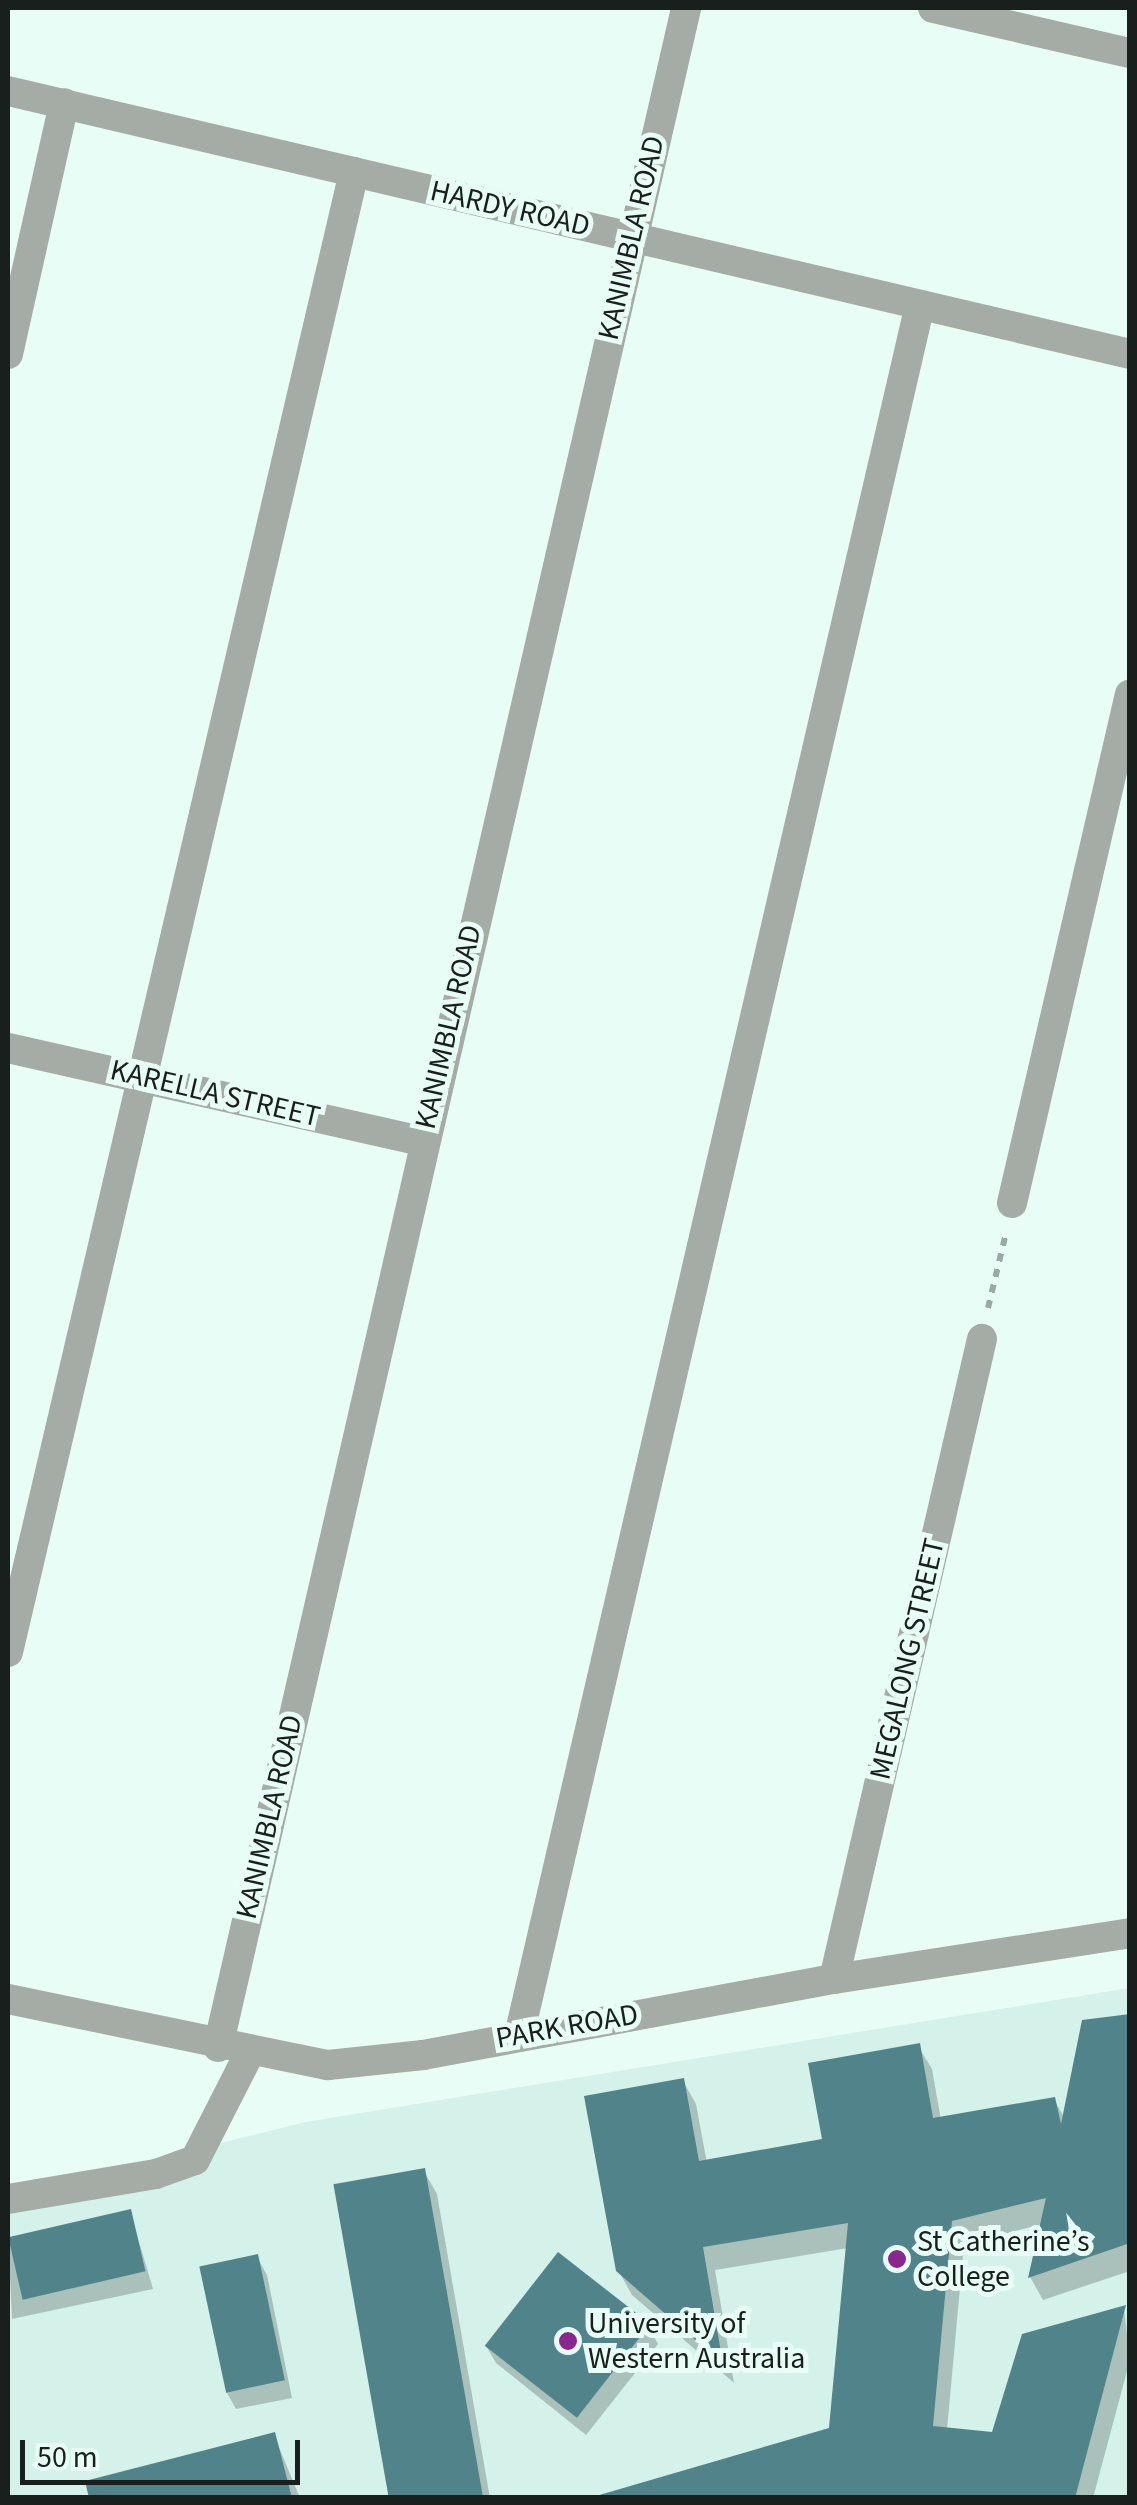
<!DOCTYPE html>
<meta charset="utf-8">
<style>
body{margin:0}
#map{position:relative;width:1137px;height:2505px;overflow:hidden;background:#e9fdf7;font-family:"Source Sans 3",sans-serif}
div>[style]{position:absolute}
.built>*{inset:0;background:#d5f2ea}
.shadow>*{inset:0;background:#0003}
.building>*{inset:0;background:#51838a;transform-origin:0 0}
.path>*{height:6px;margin-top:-3px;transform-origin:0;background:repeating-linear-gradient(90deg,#9aa9a4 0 8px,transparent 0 16px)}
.minor>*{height:30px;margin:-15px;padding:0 15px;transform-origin:15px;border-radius:15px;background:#a5aba5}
.dots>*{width:28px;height:28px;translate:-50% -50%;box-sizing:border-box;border:5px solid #e9fdf7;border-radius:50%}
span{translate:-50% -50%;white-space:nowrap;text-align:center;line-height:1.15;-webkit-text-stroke:10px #e9fdf7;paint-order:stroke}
.street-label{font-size:30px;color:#181f1d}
.poi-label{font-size:30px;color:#181f1d}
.left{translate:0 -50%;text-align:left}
.frame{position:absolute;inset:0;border:10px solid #181f1d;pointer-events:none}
.scale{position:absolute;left:20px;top:2440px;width:280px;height:45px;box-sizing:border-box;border:5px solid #181f1d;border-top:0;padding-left:12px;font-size:30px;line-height:35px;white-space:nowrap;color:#181f1d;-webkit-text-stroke:8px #e9fdf7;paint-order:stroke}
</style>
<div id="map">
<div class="built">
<div style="clip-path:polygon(1129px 1988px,1129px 2497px,8px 2498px,8px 2184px,164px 2157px,305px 2122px)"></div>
</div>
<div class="shadow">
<div style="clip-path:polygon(1130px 2017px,1130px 2271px,1043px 2300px,1030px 2277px,1043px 2224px,964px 2244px,947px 2430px,994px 2434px,1124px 2308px,1130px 2360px,1093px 2498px,595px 2498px,831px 2430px,848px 2248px,715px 2270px,734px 2383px,632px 2295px,618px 2270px,683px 2081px,696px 2104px,707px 2163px,825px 2141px,918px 2046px,932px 2069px,941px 2120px,1054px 2100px,1064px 2117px)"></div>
<div style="clip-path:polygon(424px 2171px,437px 2194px,490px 2498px,391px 2498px)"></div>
<div style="clip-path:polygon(130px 2211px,153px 2289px,12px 2319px,8px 2238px)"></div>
<div style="clip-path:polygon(257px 2257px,267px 2275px,292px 2398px,236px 2409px,226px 2391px)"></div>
<div style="clip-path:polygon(648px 2326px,658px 2344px,586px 2435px,496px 2363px,486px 2346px)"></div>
<div style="clip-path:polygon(274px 2435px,300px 2498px,92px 2498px)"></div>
</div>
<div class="building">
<div style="clip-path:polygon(1130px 2014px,1130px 2243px,1028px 2278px,1046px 2198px,952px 2221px,933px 2426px,992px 2432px,1022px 2334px,1126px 2305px,1075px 2498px,589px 2498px,829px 2428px,848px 2223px,703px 2247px,723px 2364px,616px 2271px,584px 2096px,684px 2078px,699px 2161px,822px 2139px,808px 2063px,920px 2043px,933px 2118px,1055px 2097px,1061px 2124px,1082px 2020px)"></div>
<div style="left:425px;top:2168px;width:335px;height:93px;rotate:80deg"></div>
<div style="left:131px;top:2209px;width:64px;height:126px;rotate:77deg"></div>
<div style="left:558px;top:2252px;width:117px;height:119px;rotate:38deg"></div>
<div style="left:258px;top:2254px;width:129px;height:60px;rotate:78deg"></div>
<div style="clip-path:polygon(275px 2432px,292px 2498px,89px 2498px,85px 2481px)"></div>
</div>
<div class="path">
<div style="left:988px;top:1308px;width:77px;rotate:-76.5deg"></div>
</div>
<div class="minor">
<div style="left:933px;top:8px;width:202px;rotate:12.9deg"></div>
<div style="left:8px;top:91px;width:1152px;rotate:13.19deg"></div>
<div style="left:8px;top:354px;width:257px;rotate:-77.4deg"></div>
<div style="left:8px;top:1048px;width:424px;rotate:12.7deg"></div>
<div style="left:1012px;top:1203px;width:522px;rotate:-76.95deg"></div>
<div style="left:8px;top:1652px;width:1520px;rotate:-76.84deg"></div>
<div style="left:834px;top:1979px;width:657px;rotate:-76.98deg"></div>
<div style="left:8px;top:1999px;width:327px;rotate:11.7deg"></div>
<div style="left:328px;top:2065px;width:96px;rotate:-6deg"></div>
<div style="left:423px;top:2055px;width:418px;rotate:-10.5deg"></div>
<div style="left:834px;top:1979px;width:300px;rotate:-8.8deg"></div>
<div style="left:519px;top:2036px;width:1777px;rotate:-76.96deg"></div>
<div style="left:218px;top:2047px;width:2092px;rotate:-77.07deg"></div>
<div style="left:8px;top:2199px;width:150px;rotate:-9.6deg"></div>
<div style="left:156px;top:2174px;width:41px;rotate:-19.7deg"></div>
<div style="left:195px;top:2160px;width:121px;rotate:-63deg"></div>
</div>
<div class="dots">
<div style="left:897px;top:2259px;background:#8a278f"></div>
<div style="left:568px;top:2341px;background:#8a278f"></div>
</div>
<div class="street-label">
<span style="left:510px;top:209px;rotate:13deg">HARDY ROAD</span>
<span style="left:632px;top:238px;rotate:-77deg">KANIMBLA ROAD</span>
<span style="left:449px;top:1027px;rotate:-77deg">KANIMBLA ROAD</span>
<span style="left:215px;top:1094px;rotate:13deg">KARELLA STREET</span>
<span style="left:908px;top:1659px;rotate:-77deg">MEGALONG STREET</span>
<span style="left:270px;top:1817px;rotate:-77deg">KANIMBLA ROAD</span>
<span style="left:567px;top:2027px;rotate:-10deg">PARK ROAD</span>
</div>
<div class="poi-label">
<span class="left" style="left:917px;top:2259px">St Catherine’s<br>College</span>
<span class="left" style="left:588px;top:2341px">University of<br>Western Australia</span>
</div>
<div class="frame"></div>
<div class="scale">50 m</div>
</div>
